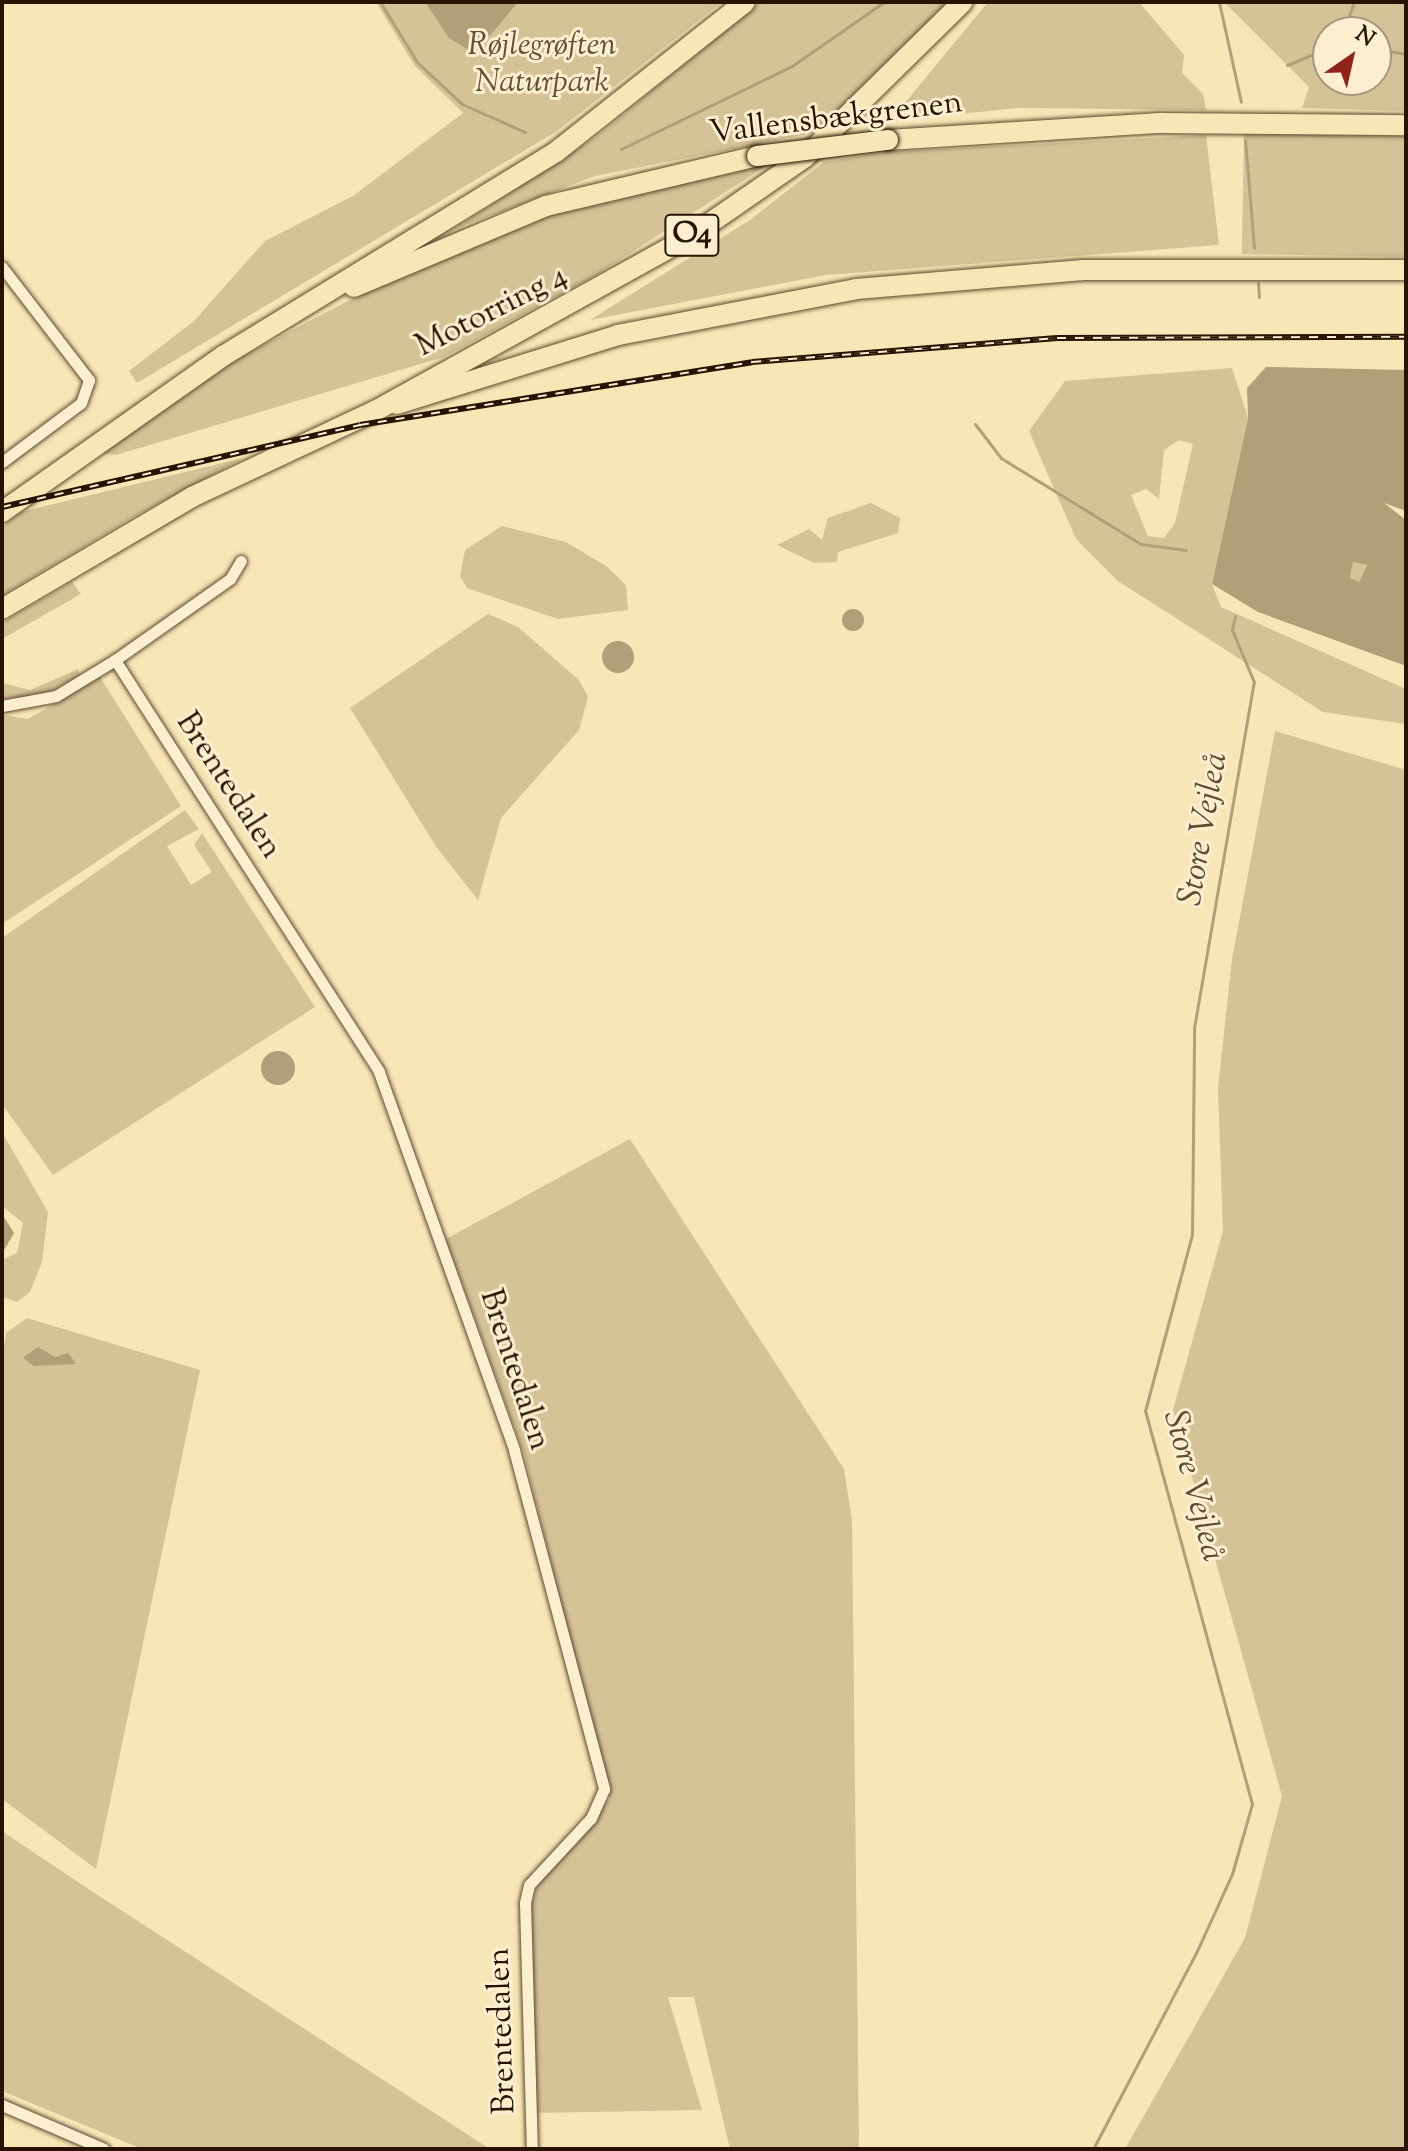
<!DOCTYPE html>
<meta charset="utf-8">
<style>
body{margin:0}
#map{position:relative;width:1408px;height:2151px;overflow:hidden;background:#f9e6b6;font-family:"Sorts Mill Goudy",serif}
div>[style]{position:absolute}
.green>*{inset:0;background:#d5c297;transform-origin:0 0}
.water>*{inset:0;background:#b29e78}
.round{border-radius:50%}
.stream>*{height:3px;margin:-1.5px;padding:0 1.5px;transform-origin:1.5px;border-radius:1.5px;background:#b29e78}
.roads{filter:drop-shadow(0 0 2px #5c482e) drop-shadow(0 0 2px #5c482e)}
.street>*{height:11px;margin:-5.5px;padding:0 5.5px;transform-origin:5.5px;border-radius:5.5px;background:#fbefd0}
.highway>*{height:20px;margin:-10px;padding:0 10px;transform-origin:10px;border-radius:10px;background:#f9e6b6}
.rail>*{height:6px;margin-top:-3px;transform-origin:0;background:repeating-linear-gradient(90deg,#fbefd0 0 9px,#271300 0 18px);box-sizing:border-box;border-block:2px solid #271300}
.bridges{filter:drop-shadow(0 0 2px #271300) drop-shadow(0 0 2px #271300)}
.highway-bridge>*{height:20px;margin:-10px;padding:0 10px;transform-origin:10px;border-radius:10px;background:#f9e6b6}
span{translate:-50% -50%;white-space:nowrap;text-align:center;line-height:1.15;-webkit-text-stroke:6px #fbefd0;paint-order:stroke}
.shield-label span{padding:2px 6px;background:#fbefd0;border:2px solid;border-radius:6px;-webkit-text-stroke-width:0}
.shield-label{font-size:30px;color:#271300;font-weight:700}
.park-label{font-size:32px;color:#645035;font-style:italic}
.street-label{font-size:32px;color:#271300}
.water-label{font-size:34px;color:#5f4b30;font-style:italic}
.frame{position:absolute;inset:0;border:4px solid #271300;pointer-events:none}
.north{position:absolute;left:1312px;top:16px;width:80px;height:80px;box-sizing:border-box;background:#fbefd0;border:2px solid #a6977d;border-radius:50%;rotate:34deg;font-size:22px;font-weight:700;line-height:32px;text-align:center;color:#271300}
.north::after{content:'';display:block;margin:auto;width:28px;height:36px;background:#8f2418;clip-path:polygon(50% 0,100% 100%,50% 72%,0 100%)}
</style>
<div id="map">
<div class="green">
<div style="clip-path:polygon(376px 2px,722px 2px,557px 131px,137px 383px,129px 371px,194px 321px,265px 241px,353px 196px,463px 113px,414px 65px)"></div>
<div style="clip-path:polygon(760px 2px,949px 2px,818px 132px,595px 176px,454px 229px,596px 137px)"></div>
<div style="clip-path:polygon(988px 2px,1139px 2px,1184px 55px,1182px 73px,1203px 94px,1206px 110px,1018px 108px,890px 121px)"></div>
<div style="clip-path:polygon(evenodd,1224px 2px,1406px 2px,1406px 111px,1302px 108px,1309px 87px,1224px 2px,1328px 32px,1376px 32px,1376px 80px,1328px 80px,1328px 32px)"></div>
<div style="left:1244px;top:133px;width:162px;height:121px;rotate:1deg"></div>
<div style="clip-path:polygon(1206px 135px,1219px 245px,826px 275px,590px 320px,750px 220px,824px 162px,888px 152px)"></div>
<div style="clip-path:polygon(768px 165px,596px 275px,444px 357px,116px 455px,96px 453px,230px 363px,439px 253px,615px 190px)"></div>
<div style="clip-path:polygon(evenodd,1232px 368px,1248px 418px,1212px 584px,1221px 607px,1406px 689px,1406px 724px,1323px 712px,1118px 581px,1076px 539px,1029px 431px,1065px 381px,1232px 368px,1179px 440px,1193px 444px,1175px 523px,1164px 538px,1148px 536px,1131px 495px,1146px 489px,1159px 499px,1164px 450px,1179px 440px)"></div>
<div style="clip-path:polygon(243px 458px,133px 517px,2px 595px,2px 527px,21px 512px)"></div>
<div style="clip-path:polygon(871px 503px,900px 518px,898px 533px,838px 552px,837px 562px,814px 563px,777px 545px,809px 529px,822px 540px,828px 518px)"></div>
<div style="clip-path:polygon(502px 526px,566px 542px,606px 566px,626px 585px,628px 610px,558px 619px,467px 588px,460px 576px,465px 550px)"></div>
<div style="clip-path:polygon(1353px 562px,1367px 565px,1359px 582px,1350px 578px)"></div>
<div style="clip-path:polygon(72px 582px,81px 594px,2px 639px,2px 623px)"></div>
<div style="clip-path:polygon(488px 614px,518px 627px,579px 680px,588px 697px,579px 730px,501px 818px,478px 900px,437px 848px,350px 708px)"></div>
<div style="clip-path:polygon(78px 669px,80px 675px,44px 695px,2px 699px,2px 683px,30px 690px)"></div>
<div style="clip-path:polygon(100px 677px,181px 806px,2px 924px,2px 715px,28px 719px)"></div>
<div style="clip-path:polygon(1275px 731px,1406px 770px,1406px 2149px,1125px 2149px,1245px 1938px,1282px 1796px,1173px 1410px,1223px 1231px,1218px 1088px,1232px 959px)"></div>
<div style="clip-path:polygon(185px 810px,199px 829px,167px 846px,191px 885px,212px 872px,194px 845px,202px 833px,315px 1007px,53px 1175px,2px 1104px,2px 938px)"></div>
<div style="clip-path:polygon(2px 1132px,48px 1212px,42px 1262px,30px 1292px,17px 1302px,2px 1297px,2px 1260px,17px 1253px,23px 1223px,2px 1206px)"></div>
<div style="clip-path:polygon(630px 1139px,844px 1469px,852px 1520px,859px 2149px,730px 2149px,694px 1997px,668px 1997px,702px 2110px,534px 2113px,530px 1912px,540px 1877px,610px 1799px,523px 1450px,446px 1239px)"></div>
<div style="clip-path:polygon(27px 1318px,200px 1370px,96px 1869px,2px 1799px,2px 1360px,6px 1333px)"></div>
<div style="clip-path:polygon(2px 1831px,93px 1892px,490px 2149px,142px 2149px,2px 2091px)"></div>
</div>
<div class="water">
<div style="clip-path:polygon(425px 2px,518px 2px,484px 43px,467px 49px,449px 38px)"></div>
<div style="clip-path:polygon(evenodd,1266px 367px,1406px 370px,1406px 511px,1384px 503px,1406px 520px,1406px 666px,1258px 612px,1212px 584px,1248px 418px,1247px 388px,1266px 367px,1353px 562px,1367px 565px,1359px 582px,1350px 578px,1353px 562px)"></div>
<div class="round" style="left:842px;top:609px;width:22px;height:22px"></div>
<div class="round" style="left:602px;top:641px;width:32px;height:32px"></div>
<div class="round" style="left:261px;top:1051px;width:34px;height:34px"></div>
<div style="clip-path:polygon(2px 1214px,14px 1233px,2px 1254px)"></div>
<div style="clip-path:polygon(38px 1347px,55px 1357px,68px 1353px,76px 1364px,34px 1366px,23px 1358px)"></div>
</div>
<div class="stream">
<div style="left:380px;top:2px;width:70px;rotate:58.3deg"></div>
<div style="left:417px;top:62px;width:62px;rotate:43deg"></div>
<div style="left:462px;top:104px;width:69px;rotate:24deg"></div>
<div style="left:1219px;top:2px;width:102px;rotate:77.6deg"></div>
<div style="left:1343px;top:32px;width:32px;rotate:-70deg"></div>
<div style="left:1376px;top:49px;width:30px;rotate:9deg"></div>
<div style="left:1287px;top:65px;width:44px;rotate:-22.5deg"></div>
<div style="left:1245px;top:140px;width:108px;rotate:85.2deg"></div>
<div style="left:621px;top:149px;width:190px;rotate:-25.9deg"></div>
<div style="left:792px;top:66px;width:112px;rotate:-34.8deg"></div>
<div style="left:1258px;top:283px;width:14px;rotate:86deg"></div>
<div style="left:975px;top:424px;width:43px;rotate:52.6deg"></div>
<div style="left:1001px;top:458px;width:164px;rotate:31.6deg"></div>
<div style="left:1141px;top:544px;width:45px;rotate:7.6deg"></div>
<div style="left:1093px;top:2149px;width:221px;rotate:-62.3deg"></div>
<div style="left:1196px;top:1953px;width:87px;rotate:-65.5deg"></div>
<div style="left:1232px;top:1874px;width:73px;rotate:-74.1deg"></div>
<div style="left:1252px;top:1804px;width:407px;rotate:-105.2deg"></div>
<div style="left:1145px;top:1411px;width:183px;rotate:-75.1deg"></div>
<div style="left:1192px;top:1234px;width:206px;rotate:-89.4deg"></div>
<div style="left:1194px;top:1028px;width:351px;rotate:-80.2deg"></div>
<div style="left:1254px;top:682px;width:56px;rotate:-112.9deg"></div>
<div style="left:1232px;top:630px;width:14px;rotate:-78deg"></div>
</div>
<div class="roads">
<div class="street">
<div style="left:2px;top:267px;width:143px;rotate:52.4deg"></div>
<div style="left:89px;top:380px;width:24px;rotate:109deg"></div>
<div style="left:81px;top:403px;width:99px;rotate:143.2deg"></div>
<div style="left:115px;top:660px;width:489px;rotate:57.3deg"></div>
<div style="left:379px;top:1072px;width:401px;rotate:70.3deg"></div>
<div style="left:514px;top:1450px;width:351px;rotate:75.1deg"></div>
<div style="left:604px;top:1789px;width:32px;rotate:114deg"></div>
<div style="left:591px;top:1818px;width:91px;rotate:132.8deg"></div>
<div style="left:529px;top:1885px;width:18px;rotate:103deg"></div>
<div style="left:525px;top:1903px;width:246px;rotate:88.4deg"></div>
<div style="left:2px;top:706px;width:55px;rotate:-10.5deg"></div>
<div style="left:56px;top:696px;width:69px;rotate:-31.4deg"></div>
<div style="left:115px;top:660px;width:141px;rotate:-35.2deg"></div>
<div style="left:230px;top:579px;width:21px;rotate:-59deg"></div>
<div style="left:2px;top:2105px;width:111px;rotate:23.3deg"></div>
</div>
<div class="highway">
<div style="left:888px;top:140px;width:273px;rotate:-3.6deg"></div>
<div style="left:1160px;top:123px;width:246px;rotate:0.5deg"></div>
<div style="left:354px;top:287px;width:208px;rotate:-22.9deg"></div>
<div style="left:546px;top:206px;width:217px;rotate:-13.3deg"></div>
<div style="left:397px;top:404px;width:232px;rotate:-17.3deg"></div>
<div style="left:618px;top:335px;width:242px;rotate:-10.9deg"></div>
<div style="left:856px;top:289px;width:228px;rotate:-4.8deg"></div>
<div style="left:1083px;top:270px;width:323px"></div>
<div style="left:2px;top:512px;width:271px;rotate:-35.2deg"></div>
<div style="left:223px;top:356px;width:391px;rotate:-31.5deg"></div>
<div style="left:556px;top:152px;width:241px;rotate:-38.4deg"></div>
<div style="left:2px;top:609px;width:221px;rotate:-30.5deg"></div>
<div style="left:192px;top:497px;width:204px;rotate:-25.2deg"></div>
<div style="left:377px;top:410px;width:363px;rotate:-29deg"></div>
<div style="left:694px;top:234px;width:135px;rotate:-34.7deg"></div>
<div style="left:805px;top:157px;width:221px;rotate:-44.5deg"></div>
</div>
</div>
<div class="rail">
<div style="left:2px;top:507px;width:367px;rotate:-12.9deg"></div>
<div style="left:360px;top:425px;width:397px;rotate:-9.1deg"></div>
<div style="left:752px;top:362px;width:306px;rotate:-4.5deg"></div>
<div style="left:1057px;top:338px;width:349px;rotate:-0.2deg"></div>
</div>
<div class="bridges">
<div class="highway-bridge">
<div style="left:757px;top:156px;width:132px;rotate:-7deg"></div>
</div>
</div>
<div class="shield-label">
<span style="left:692px;top:235px">O4</span>
</div>
<div class="park-label">
<span style="left:542px;top:65px">Røjlegrøften<br>Naturpark</span>
</div>
<div class="street-label">
<span style="left:836px;top:119px;rotate:-7deg">Vallensbækgrenen</span>
<span style="left:492px;top:312px;rotate:-27deg">Motorring 4</span>
<span style="left:228px;top:786px;rotate:57deg">Brentedalen</span>
<span style="left:514px;top:1370px;rotate:72deg">Brentedalen</span>
<span style="left:503px;top:2031px;rotate:-92deg">Brentedalen</span>
</div>
<div class="water-label">
<span style="left:1204px;top:829px;rotate:-80deg">Store Vejleå</span>
<span style="left:1193px;top:1486px;rotate:75deg">Store Vejleå</span>
</div>
<div class="frame"></div>
<div class="north">N</div>
</div>
